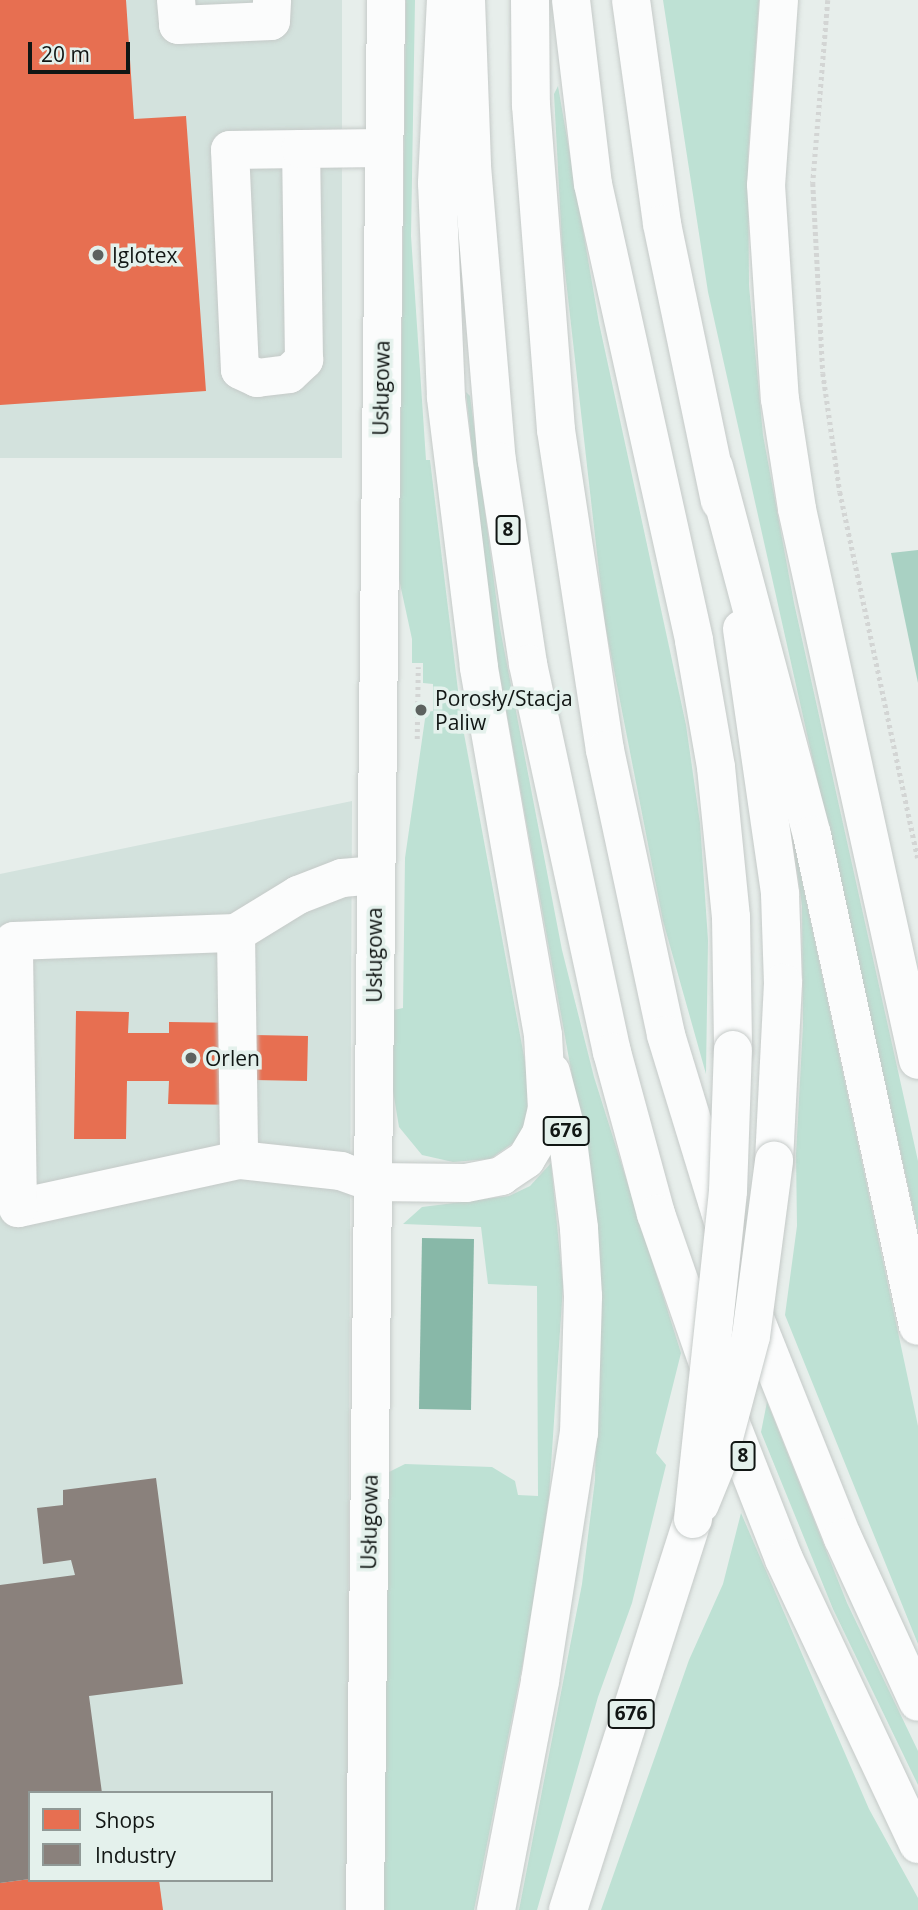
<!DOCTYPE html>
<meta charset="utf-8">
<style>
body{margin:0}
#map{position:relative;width:918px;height:1910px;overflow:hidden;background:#e7eeeb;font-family:"Open Sans",sans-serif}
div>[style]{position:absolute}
.built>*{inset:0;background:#d3e2dd;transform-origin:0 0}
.green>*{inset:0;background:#bee1d4}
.forest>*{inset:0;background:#a9d1c3}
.water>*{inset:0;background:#88b8a8;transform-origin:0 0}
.shops>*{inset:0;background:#e76f51}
.industry>*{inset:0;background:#8a817c}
.path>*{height:4.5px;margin-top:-2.25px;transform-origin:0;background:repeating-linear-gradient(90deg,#d3d5d4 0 3.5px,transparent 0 7px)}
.roads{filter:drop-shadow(0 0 2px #c5cac8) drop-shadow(0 0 2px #c5cac8)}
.minor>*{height:38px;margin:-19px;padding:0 19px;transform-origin:19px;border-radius:19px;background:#fbfcfc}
.major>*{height:38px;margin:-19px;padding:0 19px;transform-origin:19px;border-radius:19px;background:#fbfcfc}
.highway>*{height:38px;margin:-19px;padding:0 19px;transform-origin:19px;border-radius:19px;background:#fbfcfc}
.bridges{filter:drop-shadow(0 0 2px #c5cac8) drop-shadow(0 0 2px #c5cac8)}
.minor-bridge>*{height:38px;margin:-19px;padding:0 19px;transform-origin:19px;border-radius:19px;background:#fbfcfc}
.highway-bridge>*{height:38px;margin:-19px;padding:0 19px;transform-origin:19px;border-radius:19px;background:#fbfcfc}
.dots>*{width:19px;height:19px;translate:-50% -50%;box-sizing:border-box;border:4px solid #e4f1ec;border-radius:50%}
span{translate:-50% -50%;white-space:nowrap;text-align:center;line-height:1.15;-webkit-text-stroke:7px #e4f1ec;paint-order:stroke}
.shield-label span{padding:2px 5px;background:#e4f1ec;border:2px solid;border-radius:5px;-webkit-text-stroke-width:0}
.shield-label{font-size:19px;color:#111614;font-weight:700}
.poi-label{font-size:21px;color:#111614}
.left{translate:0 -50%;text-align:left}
.street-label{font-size:21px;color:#111614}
.legend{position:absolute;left:28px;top:1791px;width:245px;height:91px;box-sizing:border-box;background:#e4f1ec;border:2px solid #909996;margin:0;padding:9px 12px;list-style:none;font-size:21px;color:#111614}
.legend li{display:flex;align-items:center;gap:14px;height:35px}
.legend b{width:35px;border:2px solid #909996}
.scale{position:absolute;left:28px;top:42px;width:102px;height:32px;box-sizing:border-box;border:4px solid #111614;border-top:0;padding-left:9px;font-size:21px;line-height:24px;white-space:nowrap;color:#111614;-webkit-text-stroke:5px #e4f1ec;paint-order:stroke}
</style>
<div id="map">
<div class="built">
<div style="left:0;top:0;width:342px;height:458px"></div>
<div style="clip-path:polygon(evenodd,352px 801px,347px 1910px,0 1910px,0 874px,352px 801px,30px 1793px,271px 1793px,271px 1880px,30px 1880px,30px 1793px)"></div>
</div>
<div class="green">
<div style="clip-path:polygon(406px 0,415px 0,411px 236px,426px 460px,430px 460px,462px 723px,531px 1094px,530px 1115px,520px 1138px,490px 1159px,453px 1162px,422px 1155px,399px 1127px,393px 1091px,394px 1010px,403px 1008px,405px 858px,426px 712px,433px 711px,433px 684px,423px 683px,423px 663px,412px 663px,412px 639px,399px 579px)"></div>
<div style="clip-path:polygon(663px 0,759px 0,748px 156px,749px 286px,763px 435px,794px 603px,918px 1161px,918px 1230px,708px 292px)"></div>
<div style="clip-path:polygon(558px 86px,599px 323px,686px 725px,700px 823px,708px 940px,706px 1074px,663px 921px,605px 624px,562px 245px,554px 94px)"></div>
<div style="clip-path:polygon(466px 392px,470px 396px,500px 628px,562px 950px,594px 1077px,681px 1353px,656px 1453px,666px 1465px,632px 1603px,598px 1697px,537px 1910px,519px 1910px,582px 1584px,595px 1480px,599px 1302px,573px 1081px,492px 632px)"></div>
<div style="clip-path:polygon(793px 839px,918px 1426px,918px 1644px,785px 1315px,797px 1226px,796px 1154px,803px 1025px,802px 906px)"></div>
<div style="clip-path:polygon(551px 1163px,563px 1286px,549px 1496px,531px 1621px,474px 1910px,383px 1910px,389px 1472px,405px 1464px,492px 1467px,515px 1481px,518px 1495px,538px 1496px,537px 1286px,488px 1284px,481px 1227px,403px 1224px,422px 1207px,509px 1196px,530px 1186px)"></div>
<div style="clip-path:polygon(767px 1402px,847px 1603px,918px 1751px,918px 1785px,833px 1609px,761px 1432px)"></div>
<div style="clip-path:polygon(741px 1513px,869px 1809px,918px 1898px,918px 1910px,601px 1910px,689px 1660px,723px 1584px)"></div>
</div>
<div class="forest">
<div style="clip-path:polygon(918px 550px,918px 683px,891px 553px)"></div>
</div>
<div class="water">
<div style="left:422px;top:1238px;width:52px;height:171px;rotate:1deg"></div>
</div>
<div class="shops">
<div style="clip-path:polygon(0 0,126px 0,134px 119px,186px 116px,206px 391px,0 405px)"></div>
<div style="clip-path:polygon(76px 1011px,129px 1012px,128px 1033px,169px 1033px,169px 1022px,251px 1023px,251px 1035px,308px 1036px,307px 1081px,249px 1080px,249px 1105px,168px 1104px,169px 1081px,127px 1081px,126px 1139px,74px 1139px)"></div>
<div style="clip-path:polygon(30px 1879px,159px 1880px,163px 1910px,0 1910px,0 1883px)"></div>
</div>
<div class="industry">
<div style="clip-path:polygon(156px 1478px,183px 1684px,89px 1696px,102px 1793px,30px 1793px,30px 1879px,0 1883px,0 1585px,75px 1575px,71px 1560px,43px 1564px,37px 1508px,63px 1505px,63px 1490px)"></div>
</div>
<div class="path">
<div style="left:828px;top:0;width:184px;rotate:94.7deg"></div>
<div style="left:813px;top:183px;width:190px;rotate:87deg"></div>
<div style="left:823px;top:373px;width:120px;rotate:81.9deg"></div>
<div style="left:840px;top:492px;width:374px;rotate:78deg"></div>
<div style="left:417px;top:739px;width:72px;rotate:-89.2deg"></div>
</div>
<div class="roads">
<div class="minor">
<div style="left:176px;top:0;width:25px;rotate:85deg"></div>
<div style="left:178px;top:25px;width:93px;rotate:-2.5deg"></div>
<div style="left:271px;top:21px;width:21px;rotate:-87deg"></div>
<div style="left:631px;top:0;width:226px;rotate:82.1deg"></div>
<div style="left:662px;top:224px;width:283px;rotate:78.2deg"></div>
<div style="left:779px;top:0;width:185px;rotate:94deg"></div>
<div style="left:766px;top:185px;width:214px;rotate:86.3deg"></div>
<div style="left:780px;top:399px;width:111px;rotate:81.2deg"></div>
<div style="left:797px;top:509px;width:564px;rotate:77.61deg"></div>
<div style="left:301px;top:149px;width:71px;rotate:179.2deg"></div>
<div style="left:230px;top:150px;width:220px;rotate:87.4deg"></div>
<div style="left:240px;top:370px;width:19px;rotate:25deg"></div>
<div style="left:257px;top:378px;width:32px;rotate:-7deg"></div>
<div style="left:289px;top:374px;width:21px;rotate:-43deg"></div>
<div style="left:304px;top:360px;width:211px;rotate:-90.8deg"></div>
<div style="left:301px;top:149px;width:83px;rotate:-0.7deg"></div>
<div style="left:742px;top:629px;width:268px;rotate:81.8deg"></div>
<div style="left:780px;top:894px;width:89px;rotate:88.1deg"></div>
<div style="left:783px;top:983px;width:178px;rotate:92.9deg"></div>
<div style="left:236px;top:933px;width:227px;rotate:89.2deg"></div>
<div style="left:371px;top:1182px;width:32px;rotate:-160deg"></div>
<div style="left:341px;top:1171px;width:103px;rotate:-173.8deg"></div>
<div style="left:239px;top:1160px;width:226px;rotate:167.7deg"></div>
<div style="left:18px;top:1208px;width:267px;rotate:-90.9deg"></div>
<div style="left:14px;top:941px;width:222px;rotate:-2.1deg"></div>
<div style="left:236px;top:933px;width:73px;rotate:-31.5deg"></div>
<div style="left:298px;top:895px;width:47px;rotate:-21.1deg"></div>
<div style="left:342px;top:878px;width:33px;rotate:-5deg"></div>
<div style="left:365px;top:1910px;width:1910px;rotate:-89.37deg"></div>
</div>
<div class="major">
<div style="left:496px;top:1910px;width:233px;rotate:-79.1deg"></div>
<div style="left:540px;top:1681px;width:251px;rotate:-81.1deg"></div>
<div style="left:579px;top:1433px;width:137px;rotate:-88.3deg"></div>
<div style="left:583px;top:1296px;width:68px;rotate:-93.4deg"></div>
<div style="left:579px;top:1228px;width:96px;rotate:-97.2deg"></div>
<div style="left:567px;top:1133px;width:63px;rotate:-104.7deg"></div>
<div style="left:568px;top:1910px;width:410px;rotate:-72.3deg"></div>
</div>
<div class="highway">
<div style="left:466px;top:0;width:166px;rotate:87.9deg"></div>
<div style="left:472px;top:166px;width:296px;rotate:85.2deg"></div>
<div style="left:497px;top:461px;width:205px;rotate:81.3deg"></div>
<div style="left:528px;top:664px;width:397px;rotate:77.8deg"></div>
<div style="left:612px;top:1052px;width:168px;rotate:74.8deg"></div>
<div style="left:656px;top:1214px;width:179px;rotate:70.8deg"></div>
<div style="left:715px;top:1383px;width:189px;rotate:68.6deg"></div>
<div style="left:784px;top:1559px;width:315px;rotate:64.8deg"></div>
<div style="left:530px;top:0;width:105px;rotate:89.5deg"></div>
<div style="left:531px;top:105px;width:326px;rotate:85.6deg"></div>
<div style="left:556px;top:430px;width:324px;rotate:81.3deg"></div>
<div style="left:605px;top:750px;width:291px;rotate:77.9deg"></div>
<div style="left:666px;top:1035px;width:273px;rotate:73deg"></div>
<div style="left:746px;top:1296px;width:261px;rotate:68.2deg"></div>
<div style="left:843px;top:1538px;width:180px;rotate:65.4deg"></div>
<div style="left:571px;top:0;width:185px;rotate:83.2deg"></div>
<div style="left:593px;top:184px;width:468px;rotate:77.5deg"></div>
<div style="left:694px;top:641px;width:128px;rotate:80.1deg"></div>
<div style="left:716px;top:767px;width:151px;rotate:84.3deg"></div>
<div style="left:731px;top:917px;width:133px;rotate:89.1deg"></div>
<div style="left:714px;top:467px;width:381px;rotate:75.1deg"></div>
<div style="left:812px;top:835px;width:502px;rotate:77.82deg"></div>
<div style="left:371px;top:1182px;width:95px;rotate:0.6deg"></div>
<div style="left:466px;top:1183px;width:36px;rotate:-11deg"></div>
<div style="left:501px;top:1176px;width:30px;rotate:-34deg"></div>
<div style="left:526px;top:1159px;width:29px;rotate:-59deg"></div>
<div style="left:541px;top:1134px;width:26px;rotate:-77deg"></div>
<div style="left:547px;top:1109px;width:74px;rotate:-93.1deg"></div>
<div style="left:543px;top:1035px;width:374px;rotate:-99.9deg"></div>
<div style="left:479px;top:667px;width:272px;rotate:-97deg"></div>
<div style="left:446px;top:397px;width:214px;rotate:-92.4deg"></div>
<div style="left:437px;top:183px;width:183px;rotate:-87.2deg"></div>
</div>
</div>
<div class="bridges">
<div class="minor-bridge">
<div style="left:700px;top:1504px;width:48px;rotate:-67.8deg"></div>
<div style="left:718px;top:1460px;width:128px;rotate:-75.1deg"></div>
<div style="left:751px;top:1336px;width:177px;rotate:-82.5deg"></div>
</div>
<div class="highway-bridge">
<div style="left:693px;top:1519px;width:330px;rotate:-83.9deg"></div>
<div style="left:728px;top:1191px;width:141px;rotate:-88deg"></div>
</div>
</div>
<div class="dots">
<div style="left:98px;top:255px;background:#5c625f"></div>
<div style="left:421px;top:710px;background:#5c625f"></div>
<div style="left:191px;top:1058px;background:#5c625f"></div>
</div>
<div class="shield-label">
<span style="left:508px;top:530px">8</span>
<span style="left:566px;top:1131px">676</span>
<span style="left:743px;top:1456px">8</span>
<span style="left:631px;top:1714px">676</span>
</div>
<div class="poi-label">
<span class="left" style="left:112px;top:255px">Iglotex</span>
<span class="left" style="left:435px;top:710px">Porosły/Stacja<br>Paliw</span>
<span class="left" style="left:205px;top:1058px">Orlen</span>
</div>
<div class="street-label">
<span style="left:381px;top:388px;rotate:-89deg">Usługowa</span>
<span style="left:374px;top:955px;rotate:-90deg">Usługowa</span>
<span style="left:369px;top:1522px;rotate:-89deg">Usługowa</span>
</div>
<ul class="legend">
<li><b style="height:19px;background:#e76f51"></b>Shops</li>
<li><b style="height:19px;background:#8a817c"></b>Industry</li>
</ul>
<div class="scale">20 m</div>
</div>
